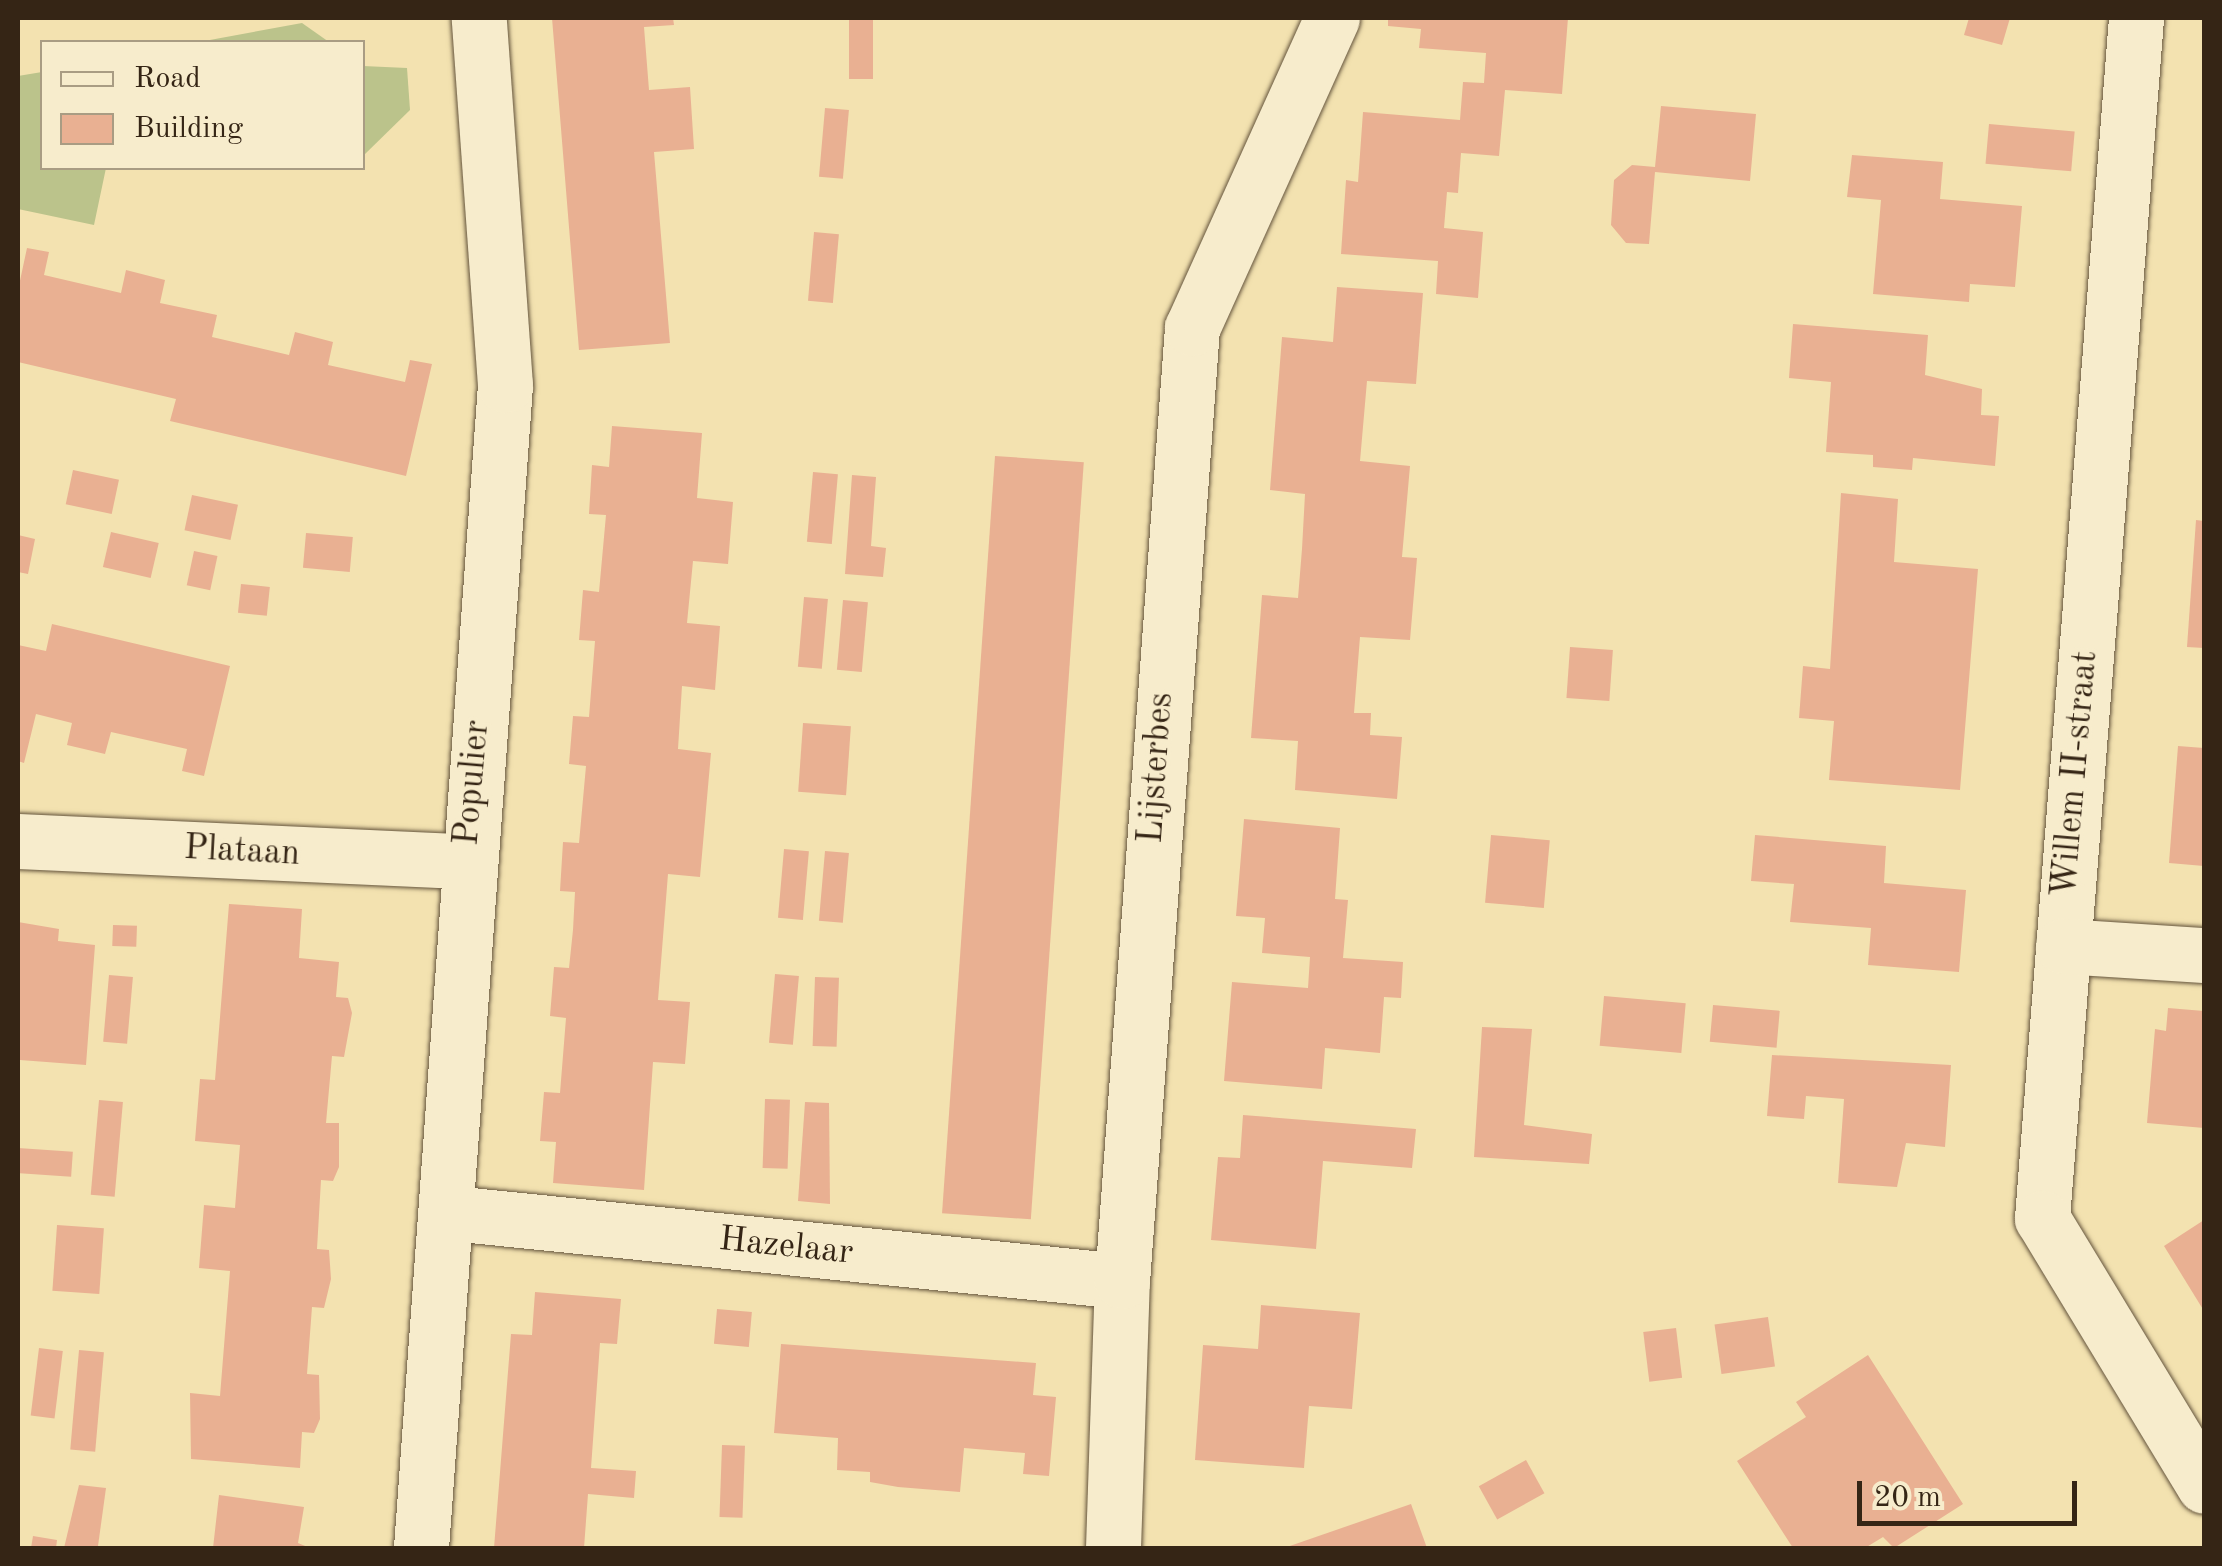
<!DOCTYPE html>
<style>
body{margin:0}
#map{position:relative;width:2222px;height:1566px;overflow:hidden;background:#f3e2b0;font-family:"Old Standard TT",serif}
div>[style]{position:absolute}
.green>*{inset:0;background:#bbc38b}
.building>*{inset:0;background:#e9b092;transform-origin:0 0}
.roads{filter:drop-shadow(0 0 2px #64543c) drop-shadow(0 0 2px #64543c)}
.street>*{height:55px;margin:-27.5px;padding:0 27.5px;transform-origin:27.5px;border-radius:27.5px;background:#f7eccc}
span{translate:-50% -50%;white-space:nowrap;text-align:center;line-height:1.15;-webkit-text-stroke:8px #f7eccc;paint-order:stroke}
.street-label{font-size:35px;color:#352515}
.frame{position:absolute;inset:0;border:20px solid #352515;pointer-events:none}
.legend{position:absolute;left:40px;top:40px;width:325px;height:130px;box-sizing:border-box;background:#f7eccc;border:2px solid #a99c83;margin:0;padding:12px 18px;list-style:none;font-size:30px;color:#352515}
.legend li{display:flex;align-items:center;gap:20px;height:50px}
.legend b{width:50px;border:2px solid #a99c83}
.scale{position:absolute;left:1857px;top:1481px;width:220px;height:45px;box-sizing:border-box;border:5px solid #352515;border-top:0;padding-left:12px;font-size:30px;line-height:35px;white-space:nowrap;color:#352515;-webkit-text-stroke:8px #f7eccc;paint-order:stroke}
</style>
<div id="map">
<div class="green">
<div style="clip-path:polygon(302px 23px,329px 42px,199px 42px)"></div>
<div style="clip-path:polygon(363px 66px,407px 68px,410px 110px,363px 156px)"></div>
<div style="clip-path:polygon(42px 72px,42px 168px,106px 168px,94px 225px,18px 209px,18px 76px)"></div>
</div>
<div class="building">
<div style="clip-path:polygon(552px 18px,673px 18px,674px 25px,644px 27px,649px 90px,690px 87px,694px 149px,654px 152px,670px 343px,579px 350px)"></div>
<div style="left:849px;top:18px;width:24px;height:61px"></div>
<div style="clip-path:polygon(1388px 18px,1568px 18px,1562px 94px,1505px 90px,1499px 156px,1461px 153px,1458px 193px,1447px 192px,1444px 228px,1483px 232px,1478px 298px,1436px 294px,1438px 261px,1341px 254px,1346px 180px,1358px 182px,1363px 112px,1460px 120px,1463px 82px,1484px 83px,1486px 53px,1419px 48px,1421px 29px,1388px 26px)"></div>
<div style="clip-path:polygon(1969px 18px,2010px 18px,2002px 45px,1964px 35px)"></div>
<div style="clip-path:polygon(1661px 106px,1756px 114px,1750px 181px,1655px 172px,1649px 244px,1626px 243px,1611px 225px,1614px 180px,1632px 165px,1655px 167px)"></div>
<div style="left:825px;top:108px;width:24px;height:69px;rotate:5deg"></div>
<div style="left:1989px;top:124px;width:86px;height:40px;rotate:5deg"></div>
<div style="clip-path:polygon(1852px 155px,1943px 162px,1940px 199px,2022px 206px,2015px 287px,1970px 284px,1969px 302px,1873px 294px,1881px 200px,1847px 197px)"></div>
<div style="left:814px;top:232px;width:25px;height:69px;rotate:5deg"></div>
<div style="clip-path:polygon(27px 248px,49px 252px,44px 275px,121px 293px,126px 270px,165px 280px,160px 303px,217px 315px,212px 337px,289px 355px,295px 332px,333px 342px,328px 365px,405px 382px,410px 360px,432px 364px,406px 476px,170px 421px,176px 399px,18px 362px,18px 290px)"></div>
<div style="clip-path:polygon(1337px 287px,1423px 293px,1416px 384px,1367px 381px,1360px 461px,1410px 466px,1402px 557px,1417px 558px,1410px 640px,1360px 637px,1354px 713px,1371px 713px,1370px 735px,1402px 737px,1397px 799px,1295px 790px,1298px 741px,1251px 738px,1262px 595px,1298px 598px,1302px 549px,1305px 494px,1270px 490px,1282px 337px,1333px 342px)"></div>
<div style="clip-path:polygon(1793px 324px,1928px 335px,1925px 375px,1982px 389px,1981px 415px,1999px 416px,1995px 466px,1913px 458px,1912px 470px,1873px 467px,1873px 455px,1826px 452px,1831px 382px,1789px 378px)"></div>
<div style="clip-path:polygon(612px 426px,702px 433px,697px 498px,733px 502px,728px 564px,693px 561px,687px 623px,720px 626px,715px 690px,682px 686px,678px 749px,711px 753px,700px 877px,668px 874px,658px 1000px,690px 1002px,685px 1064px,653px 1062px,644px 1190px,553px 1183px,556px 1142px,540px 1141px,544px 1092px,560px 1093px,566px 1018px,550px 1016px,554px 967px,569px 968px,573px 930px,575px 892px,560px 891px,563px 842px,579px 843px,586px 766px,569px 764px,573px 716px,589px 717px,595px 641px,579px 640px,583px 590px,599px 592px,606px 515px,589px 514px,592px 465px,609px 467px)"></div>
<div style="left:995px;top:456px;width:89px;height:759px;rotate:4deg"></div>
<div style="left:73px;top:470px;width:47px;height:35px;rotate:12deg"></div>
<div style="left:813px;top:472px;width:25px;height:70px;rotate:5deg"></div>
<div style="clip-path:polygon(852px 475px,876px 477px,871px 546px,886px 548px,883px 577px,845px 574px)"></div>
<div style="clip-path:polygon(1841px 493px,1898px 499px,1894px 562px,1978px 569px,1960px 790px,1829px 780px,1834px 721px,1799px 718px,1803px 666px,1830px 669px)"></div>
<div style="left:192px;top:495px;width:47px;height:36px;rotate:12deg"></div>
<div style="clip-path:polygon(2196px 520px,2204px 521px,2204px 648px,2187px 647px)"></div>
<div style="left:111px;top:532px;width:49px;height:36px;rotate:13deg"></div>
<div style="left:306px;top:533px;width:47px;height:35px;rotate:5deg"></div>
<div style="clip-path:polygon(18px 535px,35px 539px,28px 574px,18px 572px)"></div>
<div style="left:194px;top:551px;width:24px;height:35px;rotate:12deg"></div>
<div style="left:241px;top:584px;width:29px;height:29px;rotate:6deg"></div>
<div style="left:804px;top:597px;width:24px;height:70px;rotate:5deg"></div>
<div style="left:843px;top:600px;width:25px;height:70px;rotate:5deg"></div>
<div style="clip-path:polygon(52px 624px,230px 666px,204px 776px,182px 771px,187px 749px,111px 732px,105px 754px,84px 749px,67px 745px,72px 723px,36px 714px,24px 763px,18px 761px,18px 645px,46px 651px)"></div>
<div style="left:1570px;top:647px;width:43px;height:51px;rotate:4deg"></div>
<div style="left:803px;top:723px;width:48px;height:69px;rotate:4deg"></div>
<div style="clip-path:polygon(2178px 746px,2204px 748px,2204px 866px,2169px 863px)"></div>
<div style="clip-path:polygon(1244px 819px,1340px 828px,1335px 899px,1348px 900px,1343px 958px,1403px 962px,1401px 998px,1384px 997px,1380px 1053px,1325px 1048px,1322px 1089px,1224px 1081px,1232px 982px,1308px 988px,1310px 957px,1262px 953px,1265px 918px,1236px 916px)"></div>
<div style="left:1491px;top:835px;width:59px;height:68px;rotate:5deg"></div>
<div style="clip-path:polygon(1755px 835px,1886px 846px,1884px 883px,1966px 890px,1959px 972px,1868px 965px,1871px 928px,1790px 922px,1794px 884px,1751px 881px)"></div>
<div style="left:784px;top:849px;width:25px;height:69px;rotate:5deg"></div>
<div style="left:825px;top:851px;width:24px;height:70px;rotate:5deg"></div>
<div style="clip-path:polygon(229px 904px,302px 909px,299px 958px,339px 962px,336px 997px,348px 998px,352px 1013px,344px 1057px,332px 1056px,326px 1123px,339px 1123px,339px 1167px,333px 1181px,321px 1180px,317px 1249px,329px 1250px,331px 1279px,324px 1308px,312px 1307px,307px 1374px,319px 1375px,320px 1419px,314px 1433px,302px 1432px,300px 1468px,191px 1459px,190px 1393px,220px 1396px,230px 1271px,199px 1268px,204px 1205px,235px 1208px,240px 1145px,195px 1141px,200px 1079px,215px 1080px)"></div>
<div style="clip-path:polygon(18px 922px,59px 929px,58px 941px,95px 945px,86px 1065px,20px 1060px)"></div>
<div style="left:113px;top:925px;width:24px;height:21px;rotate:2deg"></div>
<div style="left:775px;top:974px;width:24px;height:69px;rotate:5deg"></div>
<div style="left:109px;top:975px;width:24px;height:67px;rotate:5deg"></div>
<div style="left:815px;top:977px;width:24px;height:69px;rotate:2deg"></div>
<div style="left:1604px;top:996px;width:82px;height:50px;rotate:5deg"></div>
<div style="left:1713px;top:1005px;width:67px;height:37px;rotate:5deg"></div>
<div style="clip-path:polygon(2168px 1008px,2204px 1011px,2204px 1128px,2147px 1123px,2155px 1029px,2166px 1031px)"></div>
<div style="clip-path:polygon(1482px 1027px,1532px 1029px,1524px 1125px,1592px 1134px,1589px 1164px,1474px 1157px)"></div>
<div style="clip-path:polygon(1772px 1055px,1951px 1065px,1945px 1147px,1906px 1143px,1897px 1187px,1838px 1183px,1844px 1099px,1806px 1096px,1804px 1119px,1767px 1116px)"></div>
<div style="left:765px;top:1099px;width:25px;height:69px;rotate:2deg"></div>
<div style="left:99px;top:1100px;width:24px;height:95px;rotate:5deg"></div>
<div style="clip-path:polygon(805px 1102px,829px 1103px,830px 1204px,798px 1201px)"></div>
<div style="clip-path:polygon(1243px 1115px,1416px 1129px,1412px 1168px,1323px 1161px,1316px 1249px,1211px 1240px,1218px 1157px,1240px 1158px)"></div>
<div style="left:18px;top:1148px;width:55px;height:25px;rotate:4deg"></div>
<div style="clip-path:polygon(2204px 1220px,2204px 1311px,2164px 1246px)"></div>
<div style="left:57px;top:1225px;width:47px;height:66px;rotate:4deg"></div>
<div style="clip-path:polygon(535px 1292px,621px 1299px,617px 1344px,600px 1343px,591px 1468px,636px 1471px,634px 1498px,588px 1494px,584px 1548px,494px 1548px,511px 1334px,532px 1335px)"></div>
<div style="clip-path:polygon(1261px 1305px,1360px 1313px,1352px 1409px,1309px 1406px,1304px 1468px,1195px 1460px,1203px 1345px,1258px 1349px)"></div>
<div style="left:717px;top:1309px;width:35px;height:35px;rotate:5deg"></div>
<div style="left:1768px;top:1317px;width:50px;height:54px;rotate:82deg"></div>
<div style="left:1676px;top:1328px;width:50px;height:33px;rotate:83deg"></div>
<div style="clip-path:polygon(781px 1344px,1036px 1363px,1033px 1395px,1056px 1397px,1049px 1476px,1023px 1474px,1025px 1453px,964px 1448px,960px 1492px,898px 1487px,870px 1482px,870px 1472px,837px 1470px,838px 1438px,774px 1433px)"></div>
<div style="left:39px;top:1348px;width:24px;height:68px;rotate:7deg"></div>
<div style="left:79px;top:1350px;width:25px;height:100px;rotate:5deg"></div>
<div style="clip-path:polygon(1868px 1355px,1963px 1504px,1894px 1548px,1883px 1537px,1865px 1548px,1793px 1548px,1737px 1461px,1806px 1417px,1796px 1402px)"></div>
<div style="left:722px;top:1445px;width:23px;height:72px;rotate:2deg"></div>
<div style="left:1526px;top:1460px;width:38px;height:54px;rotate:61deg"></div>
<div style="clip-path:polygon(79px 1485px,106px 1488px,98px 1546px,64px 1548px)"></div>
<div style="clip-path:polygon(219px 1495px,304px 1507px,298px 1543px,310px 1548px,213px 1548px)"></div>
<div style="clip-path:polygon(1411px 1504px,1427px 1548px,1284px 1548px)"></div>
<div style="clip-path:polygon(33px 1536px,57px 1540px,56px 1548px,31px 1548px)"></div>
</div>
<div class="roads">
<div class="street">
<div style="left:2136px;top:18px;width:1204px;rotate:94.48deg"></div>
<div style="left:2042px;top:1218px;width:313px;rotate:58.8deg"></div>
<div style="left:18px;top:841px;width:449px;rotate:2.6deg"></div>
<div style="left:2063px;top:946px;width:141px;rotate:3.7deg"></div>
<div style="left:451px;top:1213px;width:674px;rotate:5.79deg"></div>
<div style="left:421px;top:1548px;width:1166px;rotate:-85.87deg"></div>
<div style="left:505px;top:385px;width:368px;rotate:-94.1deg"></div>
<div style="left:1113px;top:1548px;width:267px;rotate:-88.1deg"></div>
<div style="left:1122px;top:1281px;width:956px;rotate:-85.8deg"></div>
<div style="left:1192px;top:328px;width:340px;rotate:-65.7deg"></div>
</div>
</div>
<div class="street-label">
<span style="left:1157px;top:768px;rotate:-86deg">Lijsterbes</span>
<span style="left:2076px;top:774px;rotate:-85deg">Willem II-straat</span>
<span style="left:473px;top:783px;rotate:-85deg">Populier</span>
<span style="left:242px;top:852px;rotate:3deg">Plataan</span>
<span style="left:786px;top:1247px;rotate:6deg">Hazelaar</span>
</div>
<div class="frame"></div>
<ul class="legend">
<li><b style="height:12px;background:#f7eccc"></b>Road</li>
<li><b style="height:28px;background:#e9b092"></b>Building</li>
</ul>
<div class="scale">20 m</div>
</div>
